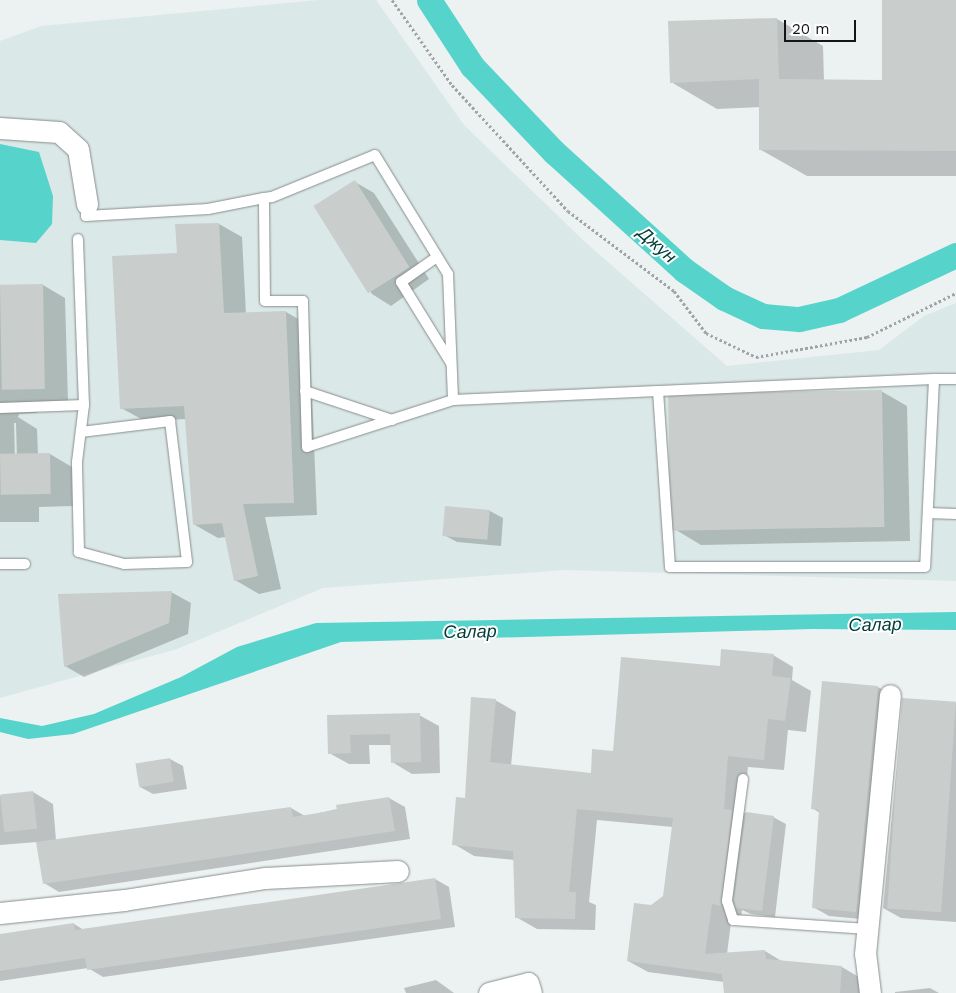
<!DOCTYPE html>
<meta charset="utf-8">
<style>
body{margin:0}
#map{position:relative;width:956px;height:993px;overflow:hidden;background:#ecf1f1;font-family:"Work Sans",sans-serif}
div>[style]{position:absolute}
.built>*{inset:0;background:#dae9e7}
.water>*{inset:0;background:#56d3ca}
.shadow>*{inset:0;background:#0003}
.canal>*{height:25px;margin:-12.5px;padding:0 12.5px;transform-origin:12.5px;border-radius:12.5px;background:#56d3ca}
.building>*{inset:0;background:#c9cecd;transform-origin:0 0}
.path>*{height:3px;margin-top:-1.5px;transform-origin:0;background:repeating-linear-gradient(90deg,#a0a4a4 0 2.5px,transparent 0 5px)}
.roads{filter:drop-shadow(0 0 1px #888d8d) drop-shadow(0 0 1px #888d8d)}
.service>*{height:10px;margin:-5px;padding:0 5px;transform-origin:5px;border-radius:5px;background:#fff}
.minor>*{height:21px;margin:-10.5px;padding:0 10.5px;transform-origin:10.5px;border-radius:10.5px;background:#fff}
span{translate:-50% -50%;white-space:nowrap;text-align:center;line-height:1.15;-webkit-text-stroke:4px #fff;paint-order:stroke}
.water-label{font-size:18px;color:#003c39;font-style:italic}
.scale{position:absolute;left:784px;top:20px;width:72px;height:22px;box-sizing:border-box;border:2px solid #141616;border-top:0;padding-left:6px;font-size:15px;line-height:18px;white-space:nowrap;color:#141616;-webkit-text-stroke:4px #fff;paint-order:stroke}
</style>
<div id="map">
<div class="built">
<div style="clip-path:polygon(319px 0,376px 0,464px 125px,585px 242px,727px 366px,879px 350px,924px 316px,956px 303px,956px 581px,564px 570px,323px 588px,177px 649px,0 698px,0 41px,41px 26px)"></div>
</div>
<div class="water">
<div style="clip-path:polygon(0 144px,39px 152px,53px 196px,52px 224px,36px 243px,0 240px)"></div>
<div style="clip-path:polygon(956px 612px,956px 630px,812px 629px,341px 642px,73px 734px,28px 739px,0 732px,0 718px,42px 726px,94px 714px,181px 677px,237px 647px,316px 623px)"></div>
</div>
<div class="shadow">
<div style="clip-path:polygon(883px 0,956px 0,956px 176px,807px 176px,761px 150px,761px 107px,717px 109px,671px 82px,777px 19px,823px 46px,824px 81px,884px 81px)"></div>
<div style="clip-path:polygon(355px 182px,374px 193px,429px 279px,391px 306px,372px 294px,316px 206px)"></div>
<div style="clip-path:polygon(219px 224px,242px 237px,246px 314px,286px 312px,309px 325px,317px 515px,265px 517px,281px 589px,259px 594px,235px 580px,226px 537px,218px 538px,195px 525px,187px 419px,145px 421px,121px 408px,178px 254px)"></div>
<div style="clip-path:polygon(evenodd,43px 285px,65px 298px,68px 401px,37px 402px,37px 413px,19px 414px,18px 417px,37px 429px,38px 455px,50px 454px,72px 467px,73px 506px,39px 507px,39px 522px,0 522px,0 286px,43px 285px,14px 423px,16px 423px,17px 460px,15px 460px,14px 423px)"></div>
<div style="clip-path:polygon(881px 391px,907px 406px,910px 541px,701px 545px,676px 530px)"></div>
<div style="clip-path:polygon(490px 511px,503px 518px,501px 546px,457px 542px,444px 535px)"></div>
<div style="clip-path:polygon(171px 592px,191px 603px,188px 634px,84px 677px,65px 666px)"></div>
<div style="clip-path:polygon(773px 655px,793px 667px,792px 680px,811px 691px,806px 732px,788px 730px,784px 770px,748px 767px,744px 813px,773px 817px,786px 824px,775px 917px,751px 914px,742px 910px,741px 917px,732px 915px,727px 954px,765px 951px,783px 962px,842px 967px,862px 979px,861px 993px,725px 993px,724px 982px,648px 972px,628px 961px,651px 906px,664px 897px,673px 827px,597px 820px,589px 902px,596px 905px,595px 930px,537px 929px,516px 917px,515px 860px,474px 856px,454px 844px,495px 700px,516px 712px,511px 766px,592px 775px,614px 753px,721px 667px)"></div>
<div style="clip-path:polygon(878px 687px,893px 696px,871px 920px,829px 916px,813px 907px,820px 813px,812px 808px)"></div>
<div style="clip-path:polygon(903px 700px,956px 703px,956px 922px,901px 918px,883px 908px)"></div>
<div style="clip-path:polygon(419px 715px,439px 726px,440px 773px,412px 774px,392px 762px,391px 745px,369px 745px,370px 764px,349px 764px,329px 753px,328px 717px)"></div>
<div style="clip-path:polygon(170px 759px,183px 766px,187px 789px,153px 794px,140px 787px)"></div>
<div style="clip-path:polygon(33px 792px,53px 804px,56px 840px,291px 808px,305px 816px,389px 798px,405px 807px,410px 839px,59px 892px,44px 883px,37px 842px,0 845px,0 796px)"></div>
<div style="clip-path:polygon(435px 879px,449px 887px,455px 927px,103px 977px,88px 968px,0 981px,0 935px,74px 924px,84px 930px)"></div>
<div style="clip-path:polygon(436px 980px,454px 993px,406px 993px,404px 988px)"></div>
<div style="clip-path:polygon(930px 988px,939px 993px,895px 993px,895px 992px)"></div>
</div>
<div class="canal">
<div style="left:429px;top:0;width:79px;rotate:56.9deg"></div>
<div style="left:472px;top:66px;width:119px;rotate:46.4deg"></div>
<div style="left:554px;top:152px;width:176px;rotate:42.2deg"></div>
<div style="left:684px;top:270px;width:49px;rotate:35deg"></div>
<div style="left:724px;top:298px;width:43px;rotate:24.8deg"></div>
<div style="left:763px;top:316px;width:36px;rotate:5deg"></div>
<div style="left:799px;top:319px;width:41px;rotate:-12.7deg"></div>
<div style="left:839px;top:310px;width:129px;rotate:-25.2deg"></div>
</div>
<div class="building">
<div style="clip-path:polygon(882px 0,956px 0,956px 151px,759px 150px,759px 79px,670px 83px,668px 21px,777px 18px,779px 79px,882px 80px)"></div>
<div style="left:355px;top:180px;width:103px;height:49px;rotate:58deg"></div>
<div style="clip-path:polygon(219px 223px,224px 313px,286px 311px,294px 503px,243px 504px,258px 576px,234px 581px,222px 523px,193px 525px,184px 406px,120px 409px,112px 256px,177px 253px,175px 224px)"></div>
<div style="left:43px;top:284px;width:105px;height:43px;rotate:89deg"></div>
<div style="left:882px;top:390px;width:137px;height:214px;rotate:89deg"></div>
<div style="left:50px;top:453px;width:41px;height:50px;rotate:89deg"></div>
<div style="left:445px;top:506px;width:45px;height:30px;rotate:5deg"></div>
<div style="clip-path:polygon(172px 591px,169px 623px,64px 667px,58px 594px)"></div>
<div style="clip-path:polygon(721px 649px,774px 654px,772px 676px,791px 678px,785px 721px,768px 719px,764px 760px,728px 756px,724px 809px,732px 810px,721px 906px,712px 904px,705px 954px,765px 950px,766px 959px,842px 966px,840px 993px,724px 993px,722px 974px,627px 961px,634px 903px,651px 905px,663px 896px,673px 818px,577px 809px,569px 892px,576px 892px,575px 919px,515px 918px,513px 851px,452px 845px,456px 797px,465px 798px,471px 697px,496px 699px,490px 762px,591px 773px,592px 749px,613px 751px,621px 657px,720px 666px)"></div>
<div style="clip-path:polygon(822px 681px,878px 686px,856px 912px,812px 908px,819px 810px,811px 809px)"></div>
<div style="left:902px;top:698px;width:54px;height:211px;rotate:4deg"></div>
<div style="clip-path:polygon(420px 713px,421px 762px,391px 763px,390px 734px,350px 735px,351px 753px,328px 754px,327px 715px)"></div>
<div style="left:170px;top:758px;width:24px;height:35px;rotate:81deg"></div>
<div style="left:33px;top:791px;width:38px;height:33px;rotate:84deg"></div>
<div style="clip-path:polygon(389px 797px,395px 831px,43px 884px,36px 842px,291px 807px,293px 817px,337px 810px,336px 805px)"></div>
<div style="clip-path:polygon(746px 812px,774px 816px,762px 911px,736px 908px,734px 900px)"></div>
<div style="clip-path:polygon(435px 878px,441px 919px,87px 970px,85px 958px,0 971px,0 934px,74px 923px,75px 930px)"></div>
</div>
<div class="path">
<div style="left:392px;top:0;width:104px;rotate:54.8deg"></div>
<div style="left:452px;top:85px;width:171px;rotate:47.4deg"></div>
<div style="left:568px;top:211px;width:133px;rotate:37deg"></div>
<div style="left:674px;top:291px;width:53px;rotate:52.7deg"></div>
<div style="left:706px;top:333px;width:55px;rotate:25.6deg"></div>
<div style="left:756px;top:357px;width:113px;rotate:-10.2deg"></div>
<div style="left:867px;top:337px;width:99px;rotate:-26.3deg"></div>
</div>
<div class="roads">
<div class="service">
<div style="left:87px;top:204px;width:12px;rotate:95deg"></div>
<div style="left:86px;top:216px;width:122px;rotate:-3.3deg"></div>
<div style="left:208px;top:209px;width:57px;rotate:-11.1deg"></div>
<div style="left:264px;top:198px;width:8px;rotate:-7deg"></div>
<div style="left:272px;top:197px;width:111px;rotate:-22.2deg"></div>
<div style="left:375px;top:155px;width:140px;rotate:58.5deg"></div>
<div style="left:448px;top:274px;width:126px;rotate:87.7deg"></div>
<div style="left:453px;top:400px;width:153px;rotate:162.2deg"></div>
<div style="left:307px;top:447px;width:146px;rotate:-91.6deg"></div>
<div style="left:303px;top:301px;width:38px;rotate:180deg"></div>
<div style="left:265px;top:301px;width:103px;rotate:-90.6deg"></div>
<div style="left:437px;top:257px;width:44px;rotate:145.2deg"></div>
<div style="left:401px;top:282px;width:95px;rotate:58.3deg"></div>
<div style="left:934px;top:379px;width:22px"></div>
<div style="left:305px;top:391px;width:92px;rotate:18.4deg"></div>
<div style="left:453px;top:400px;width:205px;rotate:-2.5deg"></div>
<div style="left:658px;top:391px;width:276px;rotate:-2.5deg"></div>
<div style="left:934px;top:379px;width:188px;rotate:92.7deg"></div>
<div style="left:925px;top:567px;width:255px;rotate:180deg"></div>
<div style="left:670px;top:567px;width:176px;rotate:-93.9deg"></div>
<div style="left:0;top:408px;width:84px;rotate:-2deg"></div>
<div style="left:84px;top:405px;width:166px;rotate:-92.1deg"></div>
<div style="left:81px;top:432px;width:90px;rotate:-7deg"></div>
<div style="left:170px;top:421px;width:142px;rotate:83.1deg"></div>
<div style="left:187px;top:562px;width:63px;rotate:178.2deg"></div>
<div style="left:124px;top:564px;width:47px;rotate:-165.1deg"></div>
<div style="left:79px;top:552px;width:90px;rotate:-91.3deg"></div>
<div style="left:77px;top:462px;width:57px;rotate:-83deg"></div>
<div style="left:928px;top:513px;width:28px;rotate:2deg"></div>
<div style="left:0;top:564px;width:25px"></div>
<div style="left:743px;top:779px;width:123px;rotate:97.5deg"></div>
<div style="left:727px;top:901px;width:20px;rotate:72deg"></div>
<div style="left:733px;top:920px;width:135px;rotate:3.8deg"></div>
</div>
<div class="minor">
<div style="left:0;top:128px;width:59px;rotate:3.9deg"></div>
<div style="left:59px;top:132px;width:25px;rotate:42deg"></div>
<div style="left:78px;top:149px;width:56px;rotate:80.7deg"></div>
<div style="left:0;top:913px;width:125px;rotate:-6deg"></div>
<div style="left:124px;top:900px;width:143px;rotate:-8.9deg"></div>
<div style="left:265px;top:878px;width:133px;rotate:-3deg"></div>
<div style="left:489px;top:993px;width:40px;rotate:-14.4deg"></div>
<div style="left:528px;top:983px;width:10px;rotate:73deg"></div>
<div style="left:870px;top:993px;width:39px;rotate:-97deg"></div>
<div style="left:865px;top:954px;width:260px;rotate:-84.5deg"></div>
</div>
</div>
<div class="water-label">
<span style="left:657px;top:245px;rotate:42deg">Джун</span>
<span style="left:875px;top:625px;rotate:-1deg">Салар</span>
<span style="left:470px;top:632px;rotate:-1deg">Салар</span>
</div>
<div class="scale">20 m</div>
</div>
